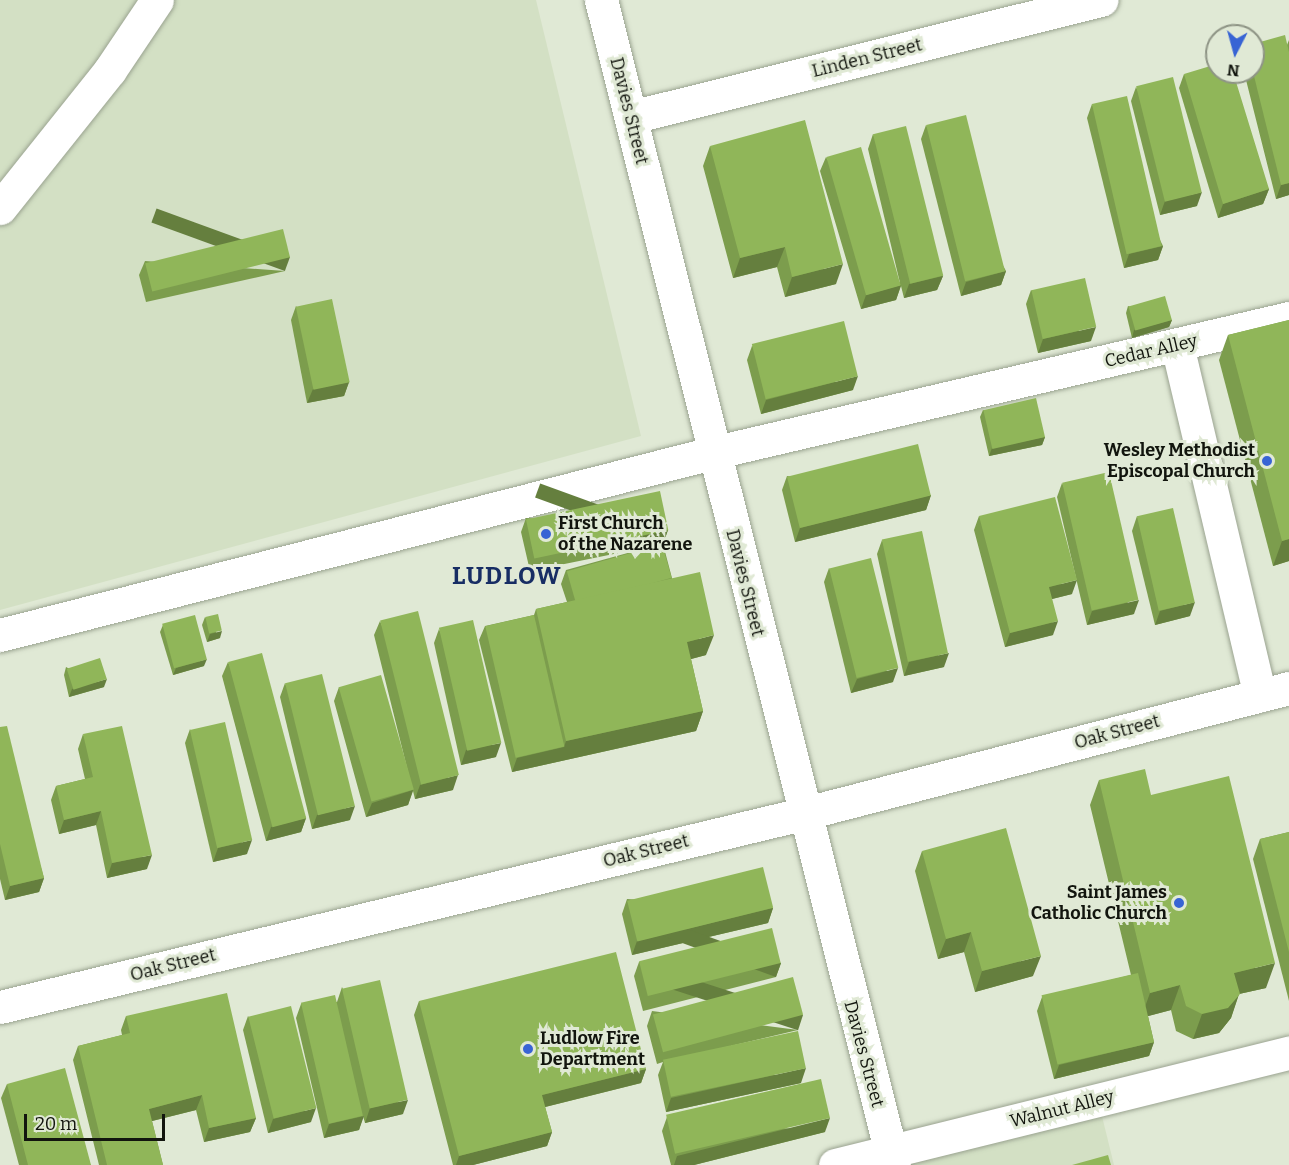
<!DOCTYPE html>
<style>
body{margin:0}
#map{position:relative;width:1289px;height:1165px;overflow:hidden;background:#e0e9d5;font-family:Bitter,serif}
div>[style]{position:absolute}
.built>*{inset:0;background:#d3e0c4}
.roads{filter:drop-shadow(0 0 2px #9aa390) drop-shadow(0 0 2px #9aa390)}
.minor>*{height:33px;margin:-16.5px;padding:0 16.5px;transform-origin:16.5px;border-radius:16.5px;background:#fff}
.wall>*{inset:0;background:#7c9d4d}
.shaded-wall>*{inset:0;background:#657f3e;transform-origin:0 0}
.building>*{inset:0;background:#90b659;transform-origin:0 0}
.dots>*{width:16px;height:16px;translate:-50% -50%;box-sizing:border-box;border:3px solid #e0e9d5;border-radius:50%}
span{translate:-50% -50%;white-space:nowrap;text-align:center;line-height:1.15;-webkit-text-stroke:6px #e0e9d5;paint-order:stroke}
.street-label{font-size:18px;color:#12150e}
.poi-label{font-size:18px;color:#12150e;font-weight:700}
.right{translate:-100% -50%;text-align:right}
.left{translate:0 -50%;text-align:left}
.district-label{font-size:24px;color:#172d64;font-weight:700;letter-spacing:1.5px}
.north{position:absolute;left:1205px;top:24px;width:60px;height:60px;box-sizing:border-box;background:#e0e9d5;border:2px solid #8e9485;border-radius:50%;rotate:186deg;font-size:16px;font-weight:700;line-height:24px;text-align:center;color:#12150e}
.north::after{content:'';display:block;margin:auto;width:21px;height:27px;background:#3864d4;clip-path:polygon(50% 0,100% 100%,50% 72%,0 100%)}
.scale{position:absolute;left:24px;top:1114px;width:141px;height:27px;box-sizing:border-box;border:3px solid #12150e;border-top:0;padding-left:8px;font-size:18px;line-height:21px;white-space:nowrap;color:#12150e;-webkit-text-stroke:4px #e0e9d5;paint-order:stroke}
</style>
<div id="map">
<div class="built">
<div style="clip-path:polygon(0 0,536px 0,641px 436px,0 610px)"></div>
<div style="clip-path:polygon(1098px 1100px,1114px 1165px,894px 1165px)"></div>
</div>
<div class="roads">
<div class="minor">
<div style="left:601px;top:0;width:1201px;rotate:75.88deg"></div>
<div style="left:631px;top:117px;width:485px;rotate:-14deg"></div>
<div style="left:0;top:208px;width:176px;rotate:-51.4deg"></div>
<div style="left:110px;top:70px;width:84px;rotate:-56.1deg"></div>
<div style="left:1177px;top:345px;width:360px;rotate:76.7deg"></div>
<div style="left:0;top:635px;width:735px;rotate:-14.34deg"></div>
<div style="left:712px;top:453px;width:593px;rotate:-13.17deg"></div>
<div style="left:0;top:1007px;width:825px;rotate:-13.53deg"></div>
<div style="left:802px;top:814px;width:503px;rotate:-14.51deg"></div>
<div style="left:835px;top:1165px;width:468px;rotate:-13.9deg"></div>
</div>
</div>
<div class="wall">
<div style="clip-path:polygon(1289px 40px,1289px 195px,1276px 199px,1244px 72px,1253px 72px,1287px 45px)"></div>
<div style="clip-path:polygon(1184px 74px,1269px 189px,1263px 204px,1218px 218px,1179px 88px)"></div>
<div style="clip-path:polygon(1136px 87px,1197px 206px,1160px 215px,1131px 101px)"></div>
<div style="clip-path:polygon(1092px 104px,1163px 246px,1158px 260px,1124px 268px,1087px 118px)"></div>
<div style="clip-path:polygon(926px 125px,1006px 271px,1001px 285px,961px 296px,921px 139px)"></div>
<div style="clip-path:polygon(873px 134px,943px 276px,937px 290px,904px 298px,901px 286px,896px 300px,861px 309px,820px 171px,826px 157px,900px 283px,868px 149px)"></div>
<div style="clip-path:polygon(710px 146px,836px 284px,785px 297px,777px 267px,733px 278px,703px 166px)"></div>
<div style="clip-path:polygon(145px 261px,285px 271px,146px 302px,139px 275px)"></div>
<div style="clip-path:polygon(1031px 290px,1091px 341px,1038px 353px,1026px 304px)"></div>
<div style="clip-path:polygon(296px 306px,349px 382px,344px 396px,307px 403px,291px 320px)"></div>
<div style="clip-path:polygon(1128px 306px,1172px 320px,1169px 327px,1132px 338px,1126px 313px)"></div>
<div style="clip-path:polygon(1289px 320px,1289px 561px,1273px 566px,1219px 360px,1228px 335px)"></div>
<div style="clip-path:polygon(752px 346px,853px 390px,761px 414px,747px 360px)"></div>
<div style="clip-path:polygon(983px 410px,1045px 437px,1042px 445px,989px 456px,980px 417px)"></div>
<div style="clip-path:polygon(787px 476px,931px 495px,926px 510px,795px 542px,782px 490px)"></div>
<div style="clip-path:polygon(1062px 483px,1134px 614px,1087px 625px,1057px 497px)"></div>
<div style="clip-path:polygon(979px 516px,1072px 594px,1052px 599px,1053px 635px,1005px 647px,974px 530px)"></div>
<div style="clip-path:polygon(1137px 516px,1190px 616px,1155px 625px,1132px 531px)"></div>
<div style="clip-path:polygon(526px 518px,668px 530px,663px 544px,672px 578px,706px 655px,691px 659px,703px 711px,696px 731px,512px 772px,479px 640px,485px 626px,534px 615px,536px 609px,567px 602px,561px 584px,566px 570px,653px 546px,530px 571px,521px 532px)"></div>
<div style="clip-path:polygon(882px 540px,944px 667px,904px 676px,877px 554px)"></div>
<div style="clip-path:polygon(829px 568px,893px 682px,851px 693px,824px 582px)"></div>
<div style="clip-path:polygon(205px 617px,220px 638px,207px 642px,202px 625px)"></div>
<div style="clip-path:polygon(380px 621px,453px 790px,415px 799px,413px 791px,408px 805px,366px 817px,334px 701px,339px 687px,409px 776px,374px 635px)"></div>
<div style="clip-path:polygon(163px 625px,204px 666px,173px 675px,160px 632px)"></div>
<div style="clip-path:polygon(439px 629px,496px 757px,461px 765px,434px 643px)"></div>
<div style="clip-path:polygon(228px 662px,306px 818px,301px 832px,266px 841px,222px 676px)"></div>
<div style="clip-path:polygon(66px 667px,104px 687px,69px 697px,64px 675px)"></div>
<div style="clip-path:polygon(285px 683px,350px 820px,312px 829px,280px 697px)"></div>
<div style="clip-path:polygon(0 727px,44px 878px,39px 892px,5px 900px,0 879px)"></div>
<div style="clip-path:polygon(190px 729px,247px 854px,213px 862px,185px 743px)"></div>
<div style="clip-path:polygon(83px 734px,147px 869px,107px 878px,96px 825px,59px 834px,51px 800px,56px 786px,85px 779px,78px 749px)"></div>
<div style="clip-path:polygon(1099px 780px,1151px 795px,1266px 988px,1239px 994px,1231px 1018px,1219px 1033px,1193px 1039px,1176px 1031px,1171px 1010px,1148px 1016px,1154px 1042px,1149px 1056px,1054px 1079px,1037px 1011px,1042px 997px,1131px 975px,1090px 805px)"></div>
<div style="clip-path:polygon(1289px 832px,1289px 1001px,1253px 859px,1260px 839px)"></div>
<div style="clip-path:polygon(922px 851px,1033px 976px,975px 992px,964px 952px,938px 959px,915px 871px)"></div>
<div style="clip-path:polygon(627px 899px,773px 908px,768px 923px,632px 955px,622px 914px)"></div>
<div style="clip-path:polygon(639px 962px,781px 963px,776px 977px,643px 1011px,634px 976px)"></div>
<div style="clip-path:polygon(342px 987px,403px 1114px,365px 1123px,363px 1116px,359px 1130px,324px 1138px,296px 1018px,301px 1004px,337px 1002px)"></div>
<div style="clip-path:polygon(419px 1001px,646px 1069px,641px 1083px,545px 1107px,552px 1132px,547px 1146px,473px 1165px,453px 1165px,414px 1015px)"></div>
<div style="clip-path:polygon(652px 1011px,798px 1030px,701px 1053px,801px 1083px,666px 1112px,658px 1075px,663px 1062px,657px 1064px,647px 1026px)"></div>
<div style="clip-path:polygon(126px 1016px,256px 1118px,250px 1132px,204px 1142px,196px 1110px,152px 1121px,163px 1165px,99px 1165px,73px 1060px,78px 1046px,122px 1035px,121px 1030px)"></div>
<div style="clip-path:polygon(248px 1016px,311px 1122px,268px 1133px,243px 1030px)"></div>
<div style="clip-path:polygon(7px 1084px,91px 1165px,19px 1165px,1px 1098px)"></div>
<div style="clip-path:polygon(667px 1117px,825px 1132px,694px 1165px,671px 1165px,662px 1131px)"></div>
</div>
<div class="shaded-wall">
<div style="clip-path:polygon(1289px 183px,1289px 195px,1276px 199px,1281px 185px)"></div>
<div style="clip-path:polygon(1269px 189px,1263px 204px,1218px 218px,1223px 204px)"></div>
<div style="clip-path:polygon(1202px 192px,1197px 206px,1160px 215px,1165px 201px)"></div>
<div style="clip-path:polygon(1163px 246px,1158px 260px,1124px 268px,1129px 254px)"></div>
<div style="clip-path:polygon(785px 247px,777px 267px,733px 278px,740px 258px)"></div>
<div style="left:290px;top:257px;width:15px;height:142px;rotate:110deg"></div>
<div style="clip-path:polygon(843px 264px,836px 284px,785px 297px,792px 277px)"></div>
<div style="clip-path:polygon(1006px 271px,1001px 285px,961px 296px,966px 282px)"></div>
<div style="clip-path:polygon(943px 276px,937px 290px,904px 298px,909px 284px)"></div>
<div style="clip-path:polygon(901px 285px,896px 300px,861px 309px,866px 295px)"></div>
<div style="clip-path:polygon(1172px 320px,1169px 327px,1132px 338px,1134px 330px)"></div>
<div style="clip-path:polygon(1096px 327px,1091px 341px,1038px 353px,1043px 339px)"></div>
<div style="clip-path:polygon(858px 376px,853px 390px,761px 414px,766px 400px)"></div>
<div style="clip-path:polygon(349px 382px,344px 396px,307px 403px,313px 389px)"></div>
<div style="clip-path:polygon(1045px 437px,1042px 445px,989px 456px,992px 448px)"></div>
<div style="clip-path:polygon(931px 495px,926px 510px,795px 542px,800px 528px)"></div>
<div style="left:668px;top:530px;width:15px;height:136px;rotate:110deg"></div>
<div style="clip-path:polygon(1289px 539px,1289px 561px,1273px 566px,1282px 541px)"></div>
<div style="clip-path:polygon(1077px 580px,1072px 594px,1044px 601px,1049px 587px)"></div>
<div style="clip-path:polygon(1139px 600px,1134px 614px,1087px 625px,1092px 611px)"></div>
<div style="clip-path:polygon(1195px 602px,1190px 616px,1155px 625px,1160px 611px)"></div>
<div style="clip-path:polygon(1058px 621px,1053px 635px,1005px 647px,1010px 633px)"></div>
<div style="clip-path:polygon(222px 631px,220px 638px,207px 642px,210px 634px)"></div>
<div style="clip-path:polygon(714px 635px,706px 655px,680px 662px,687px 642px)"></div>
<div style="clip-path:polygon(949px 653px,944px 667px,904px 676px,909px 662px)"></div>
<div style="clip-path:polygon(207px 659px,204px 666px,173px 675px,176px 668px)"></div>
<div style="clip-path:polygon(898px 668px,893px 682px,851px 693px,857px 679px)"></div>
<div style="clip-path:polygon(107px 679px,104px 687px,69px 697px,72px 689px)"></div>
<div style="clip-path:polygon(703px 711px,696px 731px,512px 772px,517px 758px,564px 747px,566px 741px)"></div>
<div style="clip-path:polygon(501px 743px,496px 757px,461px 765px,466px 750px)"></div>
<div style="clip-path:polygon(458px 775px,453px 790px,415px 799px,420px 785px)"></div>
<div style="clip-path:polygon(413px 790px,408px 805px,366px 817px,372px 803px)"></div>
<div style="clip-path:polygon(355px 806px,350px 820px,312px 829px,317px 815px)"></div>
<div style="clip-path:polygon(101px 811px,96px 825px,59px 834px,64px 820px)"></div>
<div style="clip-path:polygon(306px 818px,301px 832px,266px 841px,271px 827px)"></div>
<div style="clip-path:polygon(252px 840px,247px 854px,213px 862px,218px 848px)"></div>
<div style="clip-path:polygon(152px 855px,147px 869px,107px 878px,112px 863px)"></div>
<div style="clip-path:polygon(44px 878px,39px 892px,5px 900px,10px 886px)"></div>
<div style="clip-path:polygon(773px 908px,768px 923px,632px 955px,637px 941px)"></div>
<div style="clip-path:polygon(971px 932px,964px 952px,938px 959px,946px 939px)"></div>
<div style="clip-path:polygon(1041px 956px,1033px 976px,975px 992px,982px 971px)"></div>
<div style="left:781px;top:963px;width:15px;height:137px;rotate:110deg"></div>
<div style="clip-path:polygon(1275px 963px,1266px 988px,1239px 994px,1231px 1018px,1219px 1033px,1193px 1039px,1202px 1014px,1234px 973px)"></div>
<div style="clip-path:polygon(1180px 985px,1171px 1010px,1141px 1018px,1150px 993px)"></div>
<div style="left:803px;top:1015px;width:16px;height:145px;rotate:108deg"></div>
<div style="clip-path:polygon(1154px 1042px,1149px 1056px,1054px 1079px,1059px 1065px)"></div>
<div style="clip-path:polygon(806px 1068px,801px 1083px,666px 1112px,671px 1098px)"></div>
<div style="clip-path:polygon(646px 1069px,641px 1083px,537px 1109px,542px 1095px)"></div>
<div style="clip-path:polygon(202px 1095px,196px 1110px,144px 1123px,149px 1109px)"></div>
<div style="clip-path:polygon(408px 1100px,403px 1114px,365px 1123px,370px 1108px)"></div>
<div style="clip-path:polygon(316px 1108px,311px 1122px,268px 1133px,273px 1119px)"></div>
<div style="clip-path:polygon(364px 1116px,359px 1130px,324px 1138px,329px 1124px)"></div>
<div style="clip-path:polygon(256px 1118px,250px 1132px,204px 1142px,209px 1128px)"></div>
<div style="clip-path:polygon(830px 1118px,825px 1132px,694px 1165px,674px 1165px,677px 1156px)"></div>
<div style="clip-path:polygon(552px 1132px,547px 1146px,473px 1165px,456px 1165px,459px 1156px)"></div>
</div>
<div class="building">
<div style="clip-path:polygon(1285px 35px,1289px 52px,1289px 183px,1281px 185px,1253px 72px,1253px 44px)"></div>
<div style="clip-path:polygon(1217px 64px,1217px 72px,1233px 72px,1269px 189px,1223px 204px,1184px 74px)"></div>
<div style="left:1173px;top:77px;width:119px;height:38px;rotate:76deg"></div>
<div style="left:1127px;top:96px;width:154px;height:36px;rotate:77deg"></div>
<div style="left:966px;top:115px;width:161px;height:41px;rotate:76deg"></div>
<div style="clip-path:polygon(805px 120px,843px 264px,792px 277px,785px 247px,740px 258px,710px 146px)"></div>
<div style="left:906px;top:126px;width:154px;height:34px;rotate:76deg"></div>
<div style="left:861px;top:147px;width:144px;height:36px;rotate:74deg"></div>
<div style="left:283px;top:229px;width:29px;height:142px;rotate:76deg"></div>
<div style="left:1085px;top:278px;width:50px;height:55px;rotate:77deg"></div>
<div style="left:1165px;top:296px;width:25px;height:38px;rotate:74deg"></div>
<div style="left:332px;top:299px;width:85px;height:37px;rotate:78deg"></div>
<div style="clip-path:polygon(1289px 320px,1289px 539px,1282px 541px,1228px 335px)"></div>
<div style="left:844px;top:321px;width:57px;height:95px;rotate:76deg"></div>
<div style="left:1036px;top:398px;width:40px;height:54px;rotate:77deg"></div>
<div style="left:918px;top:444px;width:53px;height:135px;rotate:76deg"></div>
<div style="left:1109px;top:472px;width:131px;height:48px;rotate:77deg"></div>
<div style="left:660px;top:491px;width:40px;height:137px;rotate:78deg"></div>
<div style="clip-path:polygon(1055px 497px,1077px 580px,1049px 587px,1058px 621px,1010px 633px,979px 516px)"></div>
<div style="left:1173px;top:508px;width:97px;height:37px;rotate:77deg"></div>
<div style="left:922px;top:531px;width:125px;height:41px;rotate:78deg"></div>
<div style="left:662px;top:544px;width:35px;height:99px;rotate:74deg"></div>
<div style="left:871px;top:558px;width:113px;height:43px;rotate:76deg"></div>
<div style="clip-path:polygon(700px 572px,714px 635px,687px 642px,703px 711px,566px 741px,536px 609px)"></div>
<div style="left:418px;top:611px;width:169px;height:39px;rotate:76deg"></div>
<div style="left:218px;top:614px;width:17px;height:13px;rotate:77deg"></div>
<div style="left:195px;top:615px;width:46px;height:34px;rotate:75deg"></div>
<div style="left:534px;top:615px;width:135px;height:50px;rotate:77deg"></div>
<div style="left:473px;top:620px;width:126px;height:35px;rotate:77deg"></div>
<div style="left:262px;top:653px;width:171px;height:35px;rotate:75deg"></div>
<div style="left:100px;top:658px;width:22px;height:35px;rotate:72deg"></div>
<div style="left:322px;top:674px;width:136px;height:38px;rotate:76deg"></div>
<div style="left:381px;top:675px;width:119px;height:44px;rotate:74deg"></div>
<div style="left:225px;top:722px;width:121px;height:36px;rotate:77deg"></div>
<div style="clip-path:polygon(7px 726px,44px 878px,10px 886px,0 844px,0 727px)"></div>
<div style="clip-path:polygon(122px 726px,152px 855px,112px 863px,101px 811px,64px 820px,56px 786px,93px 777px,83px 734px)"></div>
<div style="clip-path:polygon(1145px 769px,1151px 795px,1229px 776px,1275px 963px,1234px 973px,1240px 994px,1228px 1008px,1202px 1014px,1186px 1006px,1180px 985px,1150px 993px,1099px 780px)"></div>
<div style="clip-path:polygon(1006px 828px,1041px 956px,982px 971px,971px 932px,946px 939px,922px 851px)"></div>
<div style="clip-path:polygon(1289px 832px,1289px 952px,1260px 839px)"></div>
<div style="left:763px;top:867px;width:42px;height:140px;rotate:76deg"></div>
<div style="left:772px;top:928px;width:36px;height:137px;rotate:76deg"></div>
<div style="clip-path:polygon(616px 952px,646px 1069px,542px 1095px,552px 1132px,459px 1156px,419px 1001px)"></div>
<div style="left:1138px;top:973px;width:71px;height:99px;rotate:77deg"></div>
<div style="left:793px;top:977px;width:39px;height:145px;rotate:75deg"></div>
<div style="left:380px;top:980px;width:123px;height:39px;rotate:77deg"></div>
<div style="clip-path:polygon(227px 993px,256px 1118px,209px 1128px,202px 1095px,149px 1109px,163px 1165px,107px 1165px,78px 1046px,130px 1033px,126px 1016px)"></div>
<div style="left:335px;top:995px;width:124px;height:35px;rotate:77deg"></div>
<div style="left:291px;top:1006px;width:105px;height:44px;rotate:76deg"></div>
<div style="left:798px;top:1031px;width:38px;height:138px;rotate:78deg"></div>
<div style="clip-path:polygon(65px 1068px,91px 1165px,28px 1165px,7px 1084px)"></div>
<div style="left:821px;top:1079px;width:40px;height:159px;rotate:77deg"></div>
<div style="clip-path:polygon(1108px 1155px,1111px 1165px,1072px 1165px)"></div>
</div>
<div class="dots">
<div style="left:1267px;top:461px;background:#3864d4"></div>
<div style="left:546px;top:534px;background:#3864d4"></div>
<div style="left:1179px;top:903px;background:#3864d4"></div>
<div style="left:528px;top:1049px;background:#3864d4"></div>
</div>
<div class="street-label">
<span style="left:867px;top:58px;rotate:-14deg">Linden Street</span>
<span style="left:629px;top:111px;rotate:76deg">Davies Street</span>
<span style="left:1151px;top:351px;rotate:-13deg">Cedar Alley</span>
<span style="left:745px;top:583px;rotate:76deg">Davies Street</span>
<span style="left:1117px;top:732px;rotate:-15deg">Oak Street</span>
<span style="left:646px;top:851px;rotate:-14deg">Oak Street</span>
<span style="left:173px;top:965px;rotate:-14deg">Oak Street</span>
<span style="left:864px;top:1054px;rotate:75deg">Davies Street</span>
<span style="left:1062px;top:1109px;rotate:-14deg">Walnut Alley</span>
</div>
<div class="poi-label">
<span class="right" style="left:1255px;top:461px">Wesley Methodist<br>Episcopal Church</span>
<span class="left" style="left:558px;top:534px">First Church<br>of the Nazarene</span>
<span class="right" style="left:1167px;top:903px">Saint James<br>Catholic Church</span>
<span class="left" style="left:540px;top:1049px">Ludlow Fire<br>Department</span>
</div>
<div class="district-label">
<span style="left:507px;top:577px">LUDLOW</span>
</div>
<div class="north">N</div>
<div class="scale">20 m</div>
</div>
